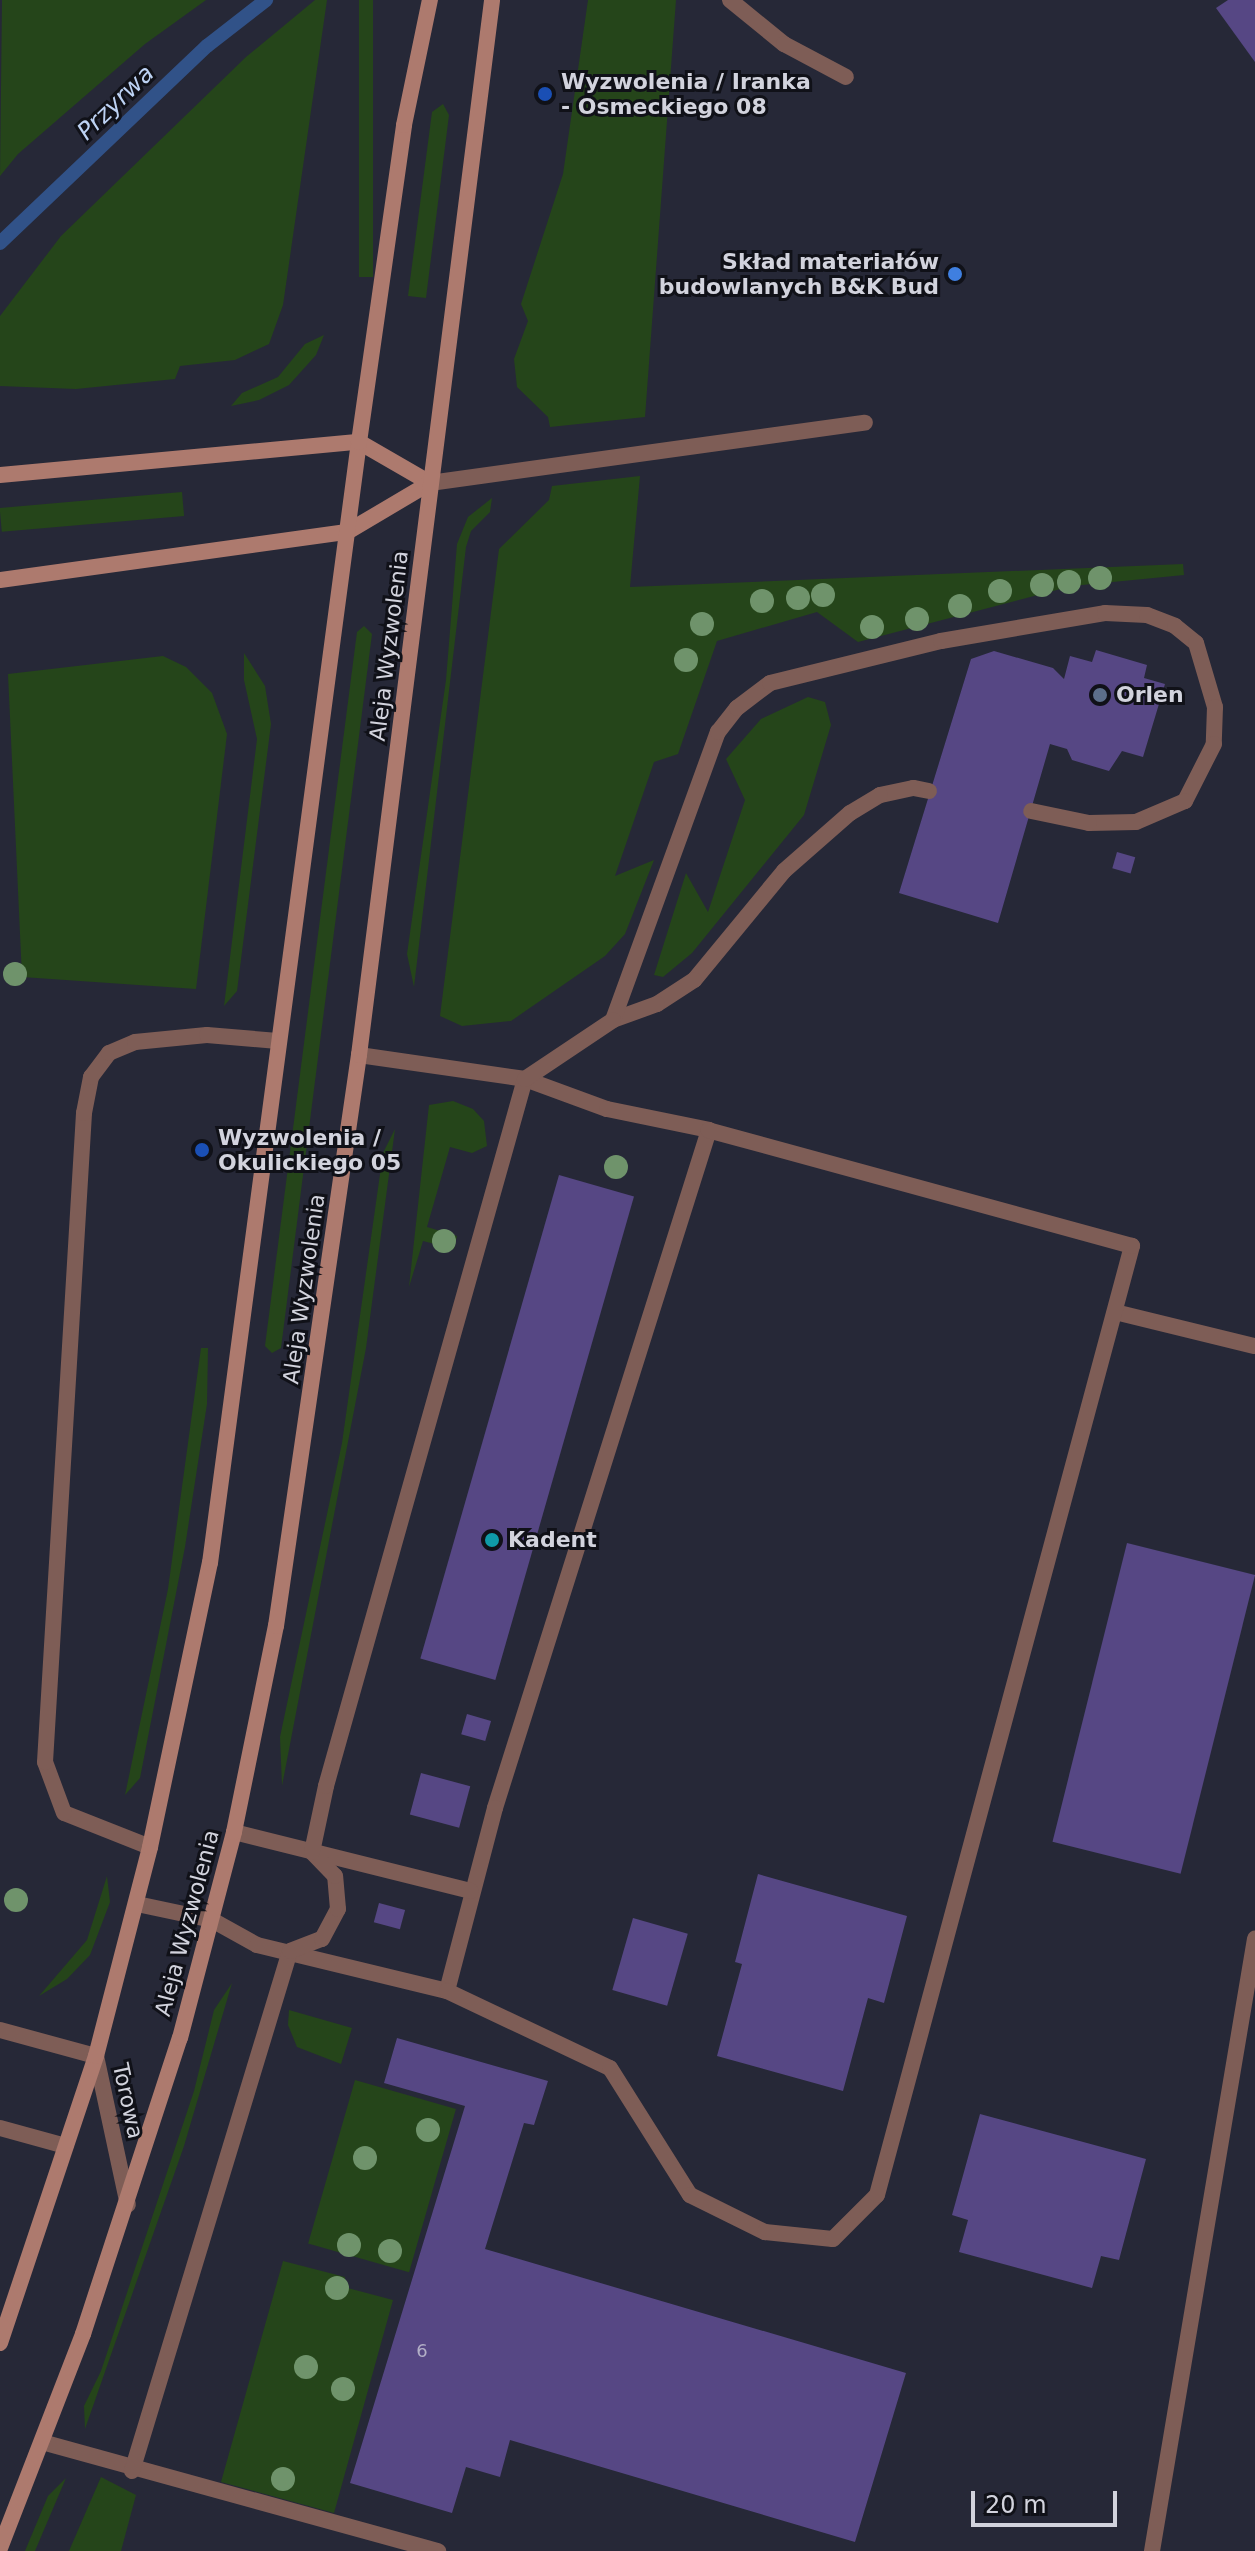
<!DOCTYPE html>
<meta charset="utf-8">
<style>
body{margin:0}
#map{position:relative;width:1255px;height:2551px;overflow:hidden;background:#262837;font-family:"DejaVu Sans",sans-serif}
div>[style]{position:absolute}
.green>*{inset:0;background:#25451a;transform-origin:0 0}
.stream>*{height:14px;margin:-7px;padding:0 7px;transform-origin:7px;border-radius:7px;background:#315288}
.building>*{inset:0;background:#564784;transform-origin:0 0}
.lane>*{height:16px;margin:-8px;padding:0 8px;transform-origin:8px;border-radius:8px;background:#7e5d56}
.street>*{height:16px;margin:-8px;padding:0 8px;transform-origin:8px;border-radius:8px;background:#7e5d56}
.secondary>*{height:16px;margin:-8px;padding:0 8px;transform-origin:8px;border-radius:8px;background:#ad7a6e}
.trees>*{width:24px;height:24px;margin:-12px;border-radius:50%;background:#6f936b}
.dots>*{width:22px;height:22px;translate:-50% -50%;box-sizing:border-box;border:4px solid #101118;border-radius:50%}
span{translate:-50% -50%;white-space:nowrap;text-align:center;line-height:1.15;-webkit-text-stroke:6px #101118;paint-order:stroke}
.number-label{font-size:18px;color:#b3b0c7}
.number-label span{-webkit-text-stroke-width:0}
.poi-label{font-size:22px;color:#d2d3dd;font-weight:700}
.left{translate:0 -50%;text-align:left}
.right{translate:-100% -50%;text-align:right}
.street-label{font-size:22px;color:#d2d3dd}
.water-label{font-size:24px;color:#bdd2f3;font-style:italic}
.scale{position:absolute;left:971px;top:2491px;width:146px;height:36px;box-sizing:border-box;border:4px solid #d2d3dd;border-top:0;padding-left:10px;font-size:24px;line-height:28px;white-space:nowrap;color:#d2d3dd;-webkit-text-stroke:6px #101118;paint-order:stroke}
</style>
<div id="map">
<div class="green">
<div style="clip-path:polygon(2px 0,206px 0,145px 44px,18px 154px,0 176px)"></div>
<div style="clip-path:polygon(315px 0,327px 0,283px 305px,269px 344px,235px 360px,180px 366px,175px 379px,76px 389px,0 386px,0 316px,61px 236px,246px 57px)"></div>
<div style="left:359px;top:0;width:14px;height:277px"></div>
<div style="clip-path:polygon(588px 0,676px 0,645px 417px,550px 427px,548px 417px,517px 387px,514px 359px,528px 321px,521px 304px,563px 174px)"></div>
<div style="clip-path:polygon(443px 104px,449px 115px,426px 298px,408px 296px,432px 112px)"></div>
<div style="clip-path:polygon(324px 335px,316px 355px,289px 385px,259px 400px,231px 406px,242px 393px,278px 377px,305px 344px)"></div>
<div style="clip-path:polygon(640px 476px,630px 587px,1183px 564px,1184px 575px,1072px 586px,858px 642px,817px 612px,717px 641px,678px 754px,654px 762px,615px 876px,654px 860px,625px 934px,605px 956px,511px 1021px,462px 1026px,440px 1016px,499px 549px,549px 500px,552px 486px)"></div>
<div style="left:182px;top:492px;width:24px;height:183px;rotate:85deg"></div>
<div style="clip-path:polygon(492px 498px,490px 512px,471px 531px,466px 547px,414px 987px,407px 954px,446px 680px,457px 544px,468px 517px)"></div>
<div style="clip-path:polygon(364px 626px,372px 634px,281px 1348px,272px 1353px,265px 1346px,357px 632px)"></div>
<div style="clip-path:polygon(244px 653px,265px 686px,271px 724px,237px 991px,224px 1006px,257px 739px,244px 680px)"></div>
<div style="clip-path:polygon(163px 656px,186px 667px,212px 693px,227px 734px,196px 989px,22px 977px,8px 674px)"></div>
<div style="clip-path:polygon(808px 697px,825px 702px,831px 725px,804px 815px,692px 953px,663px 977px,654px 975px,686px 873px,708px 912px,745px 800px,726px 759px,761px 719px)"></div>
<div style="clip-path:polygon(453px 1101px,473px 1109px,484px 1121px,487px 1146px,472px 1153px,450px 1147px,427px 1227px,457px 1236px,454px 1249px,423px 1241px,409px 1287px,429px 1105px)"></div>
<div style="clip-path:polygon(395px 1129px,366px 1348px,282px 1786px,280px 1737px,342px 1443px,383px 1153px)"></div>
<div style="clip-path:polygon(201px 1348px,208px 1348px,207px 1404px,185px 1547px,140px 1778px,125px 1795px,168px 1589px)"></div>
<div style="clip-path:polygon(107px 1876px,110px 1902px,90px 1955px,67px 1979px,39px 1996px,87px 1940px)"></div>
<div style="clip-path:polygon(232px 1983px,184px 2146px,85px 2429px,84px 2406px,101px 2371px,194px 2091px,214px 2010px)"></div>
<div style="clip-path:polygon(289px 2010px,352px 2028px,341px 2064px,297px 2047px,288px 2025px)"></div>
<div style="left:355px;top:2080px;width:105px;height:170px;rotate:16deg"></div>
<div style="clip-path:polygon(283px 2261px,345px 2277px,344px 2287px,393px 2300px,334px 2513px,221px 2482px)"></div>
<div style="clip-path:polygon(101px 2477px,136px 2495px,121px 2551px,69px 2551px)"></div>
<div style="clip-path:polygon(66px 2478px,35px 2551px,25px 2551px,48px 2496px)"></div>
</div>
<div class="stream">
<div style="left:0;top:243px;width:286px;rotate:-43.6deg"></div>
<div style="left:207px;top:46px;width:75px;rotate:-37.9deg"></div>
</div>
<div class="building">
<div style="clip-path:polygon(1228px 0,1255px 0,1255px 62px,1216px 8px)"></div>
<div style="clip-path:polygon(1096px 650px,1147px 665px,1144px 678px,1165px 684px,1143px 757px,1122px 751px,1109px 771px,1072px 760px,1067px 749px,1050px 744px,998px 923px,899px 893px,971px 659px,994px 651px,1053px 668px,1064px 679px,1070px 656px,1092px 662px)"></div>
<div style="left:1117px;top:852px;width:19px;height:17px;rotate:16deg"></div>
<div style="left:559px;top:1175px;width:78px;height:503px;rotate:16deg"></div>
<div style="left:1127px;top:1543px;width:132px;height:308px;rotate:14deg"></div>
<div style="left:467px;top:1714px;width:25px;height:21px;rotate:16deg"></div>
<div style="left:421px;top:1773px;width:51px;height:43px;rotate:15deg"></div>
<div style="clip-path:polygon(758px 1874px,907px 1916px,884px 2003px,868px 1998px,843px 2091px,717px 2056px,742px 1964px,735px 1962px)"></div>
<div style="left:379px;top:1903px;width:27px;height:20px;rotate:15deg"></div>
<div style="left:633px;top:1918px;width:57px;height:75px;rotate:16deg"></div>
<div style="clip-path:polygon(397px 2038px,548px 2081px,534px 2125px,524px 2123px,485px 2249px,906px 2373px,855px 2542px,510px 2440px,500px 2477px,466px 2467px,452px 2513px,350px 2483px,465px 2106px,384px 2083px)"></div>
<div style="clip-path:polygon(980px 2114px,1146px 2159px,1119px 2260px,1101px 2256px,1092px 2288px,959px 2252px,968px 2220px,952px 2215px)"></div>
</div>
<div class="lane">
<div style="left:730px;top:0;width:70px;rotate:39.2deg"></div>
<div style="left:784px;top:44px;width:70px;rotate:28deg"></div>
<div style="left:430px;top:483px;width:439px;rotate:-7.9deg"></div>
<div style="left:929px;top:791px;width:16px;rotate:-169deg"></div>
<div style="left:913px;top:788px;width:34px;rotate:168deg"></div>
<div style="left:880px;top:795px;width:35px;rotate:149deg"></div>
<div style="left:850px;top:813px;width:88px;rotate:138.7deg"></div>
<div style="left:784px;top:871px;width:141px;rotate:129.5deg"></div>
<div style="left:694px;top:980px;width:44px;rotate:147deg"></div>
<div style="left:657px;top:1004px;width:47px;rotate:160deg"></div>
<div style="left:613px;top:1020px;width:307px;rotate:-70deg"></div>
<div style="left:718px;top:732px;width:31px;rotate:-52deg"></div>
<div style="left:737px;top:708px;width:41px;rotate:-37.1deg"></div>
<div style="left:770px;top:683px;width:176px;rotate:-13.8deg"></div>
<div style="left:941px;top:641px;width:166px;rotate:-9.7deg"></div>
<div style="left:1105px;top:613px;width:42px;rotate:2.7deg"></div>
<div style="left:1147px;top:615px;width:30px;rotate:21deg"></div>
<div style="left:1175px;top:626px;width:27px;rotate:39deg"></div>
<div style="left:1196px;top:643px;width:67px;rotate:73.5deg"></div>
<div style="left:1215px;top:707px;width:37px;rotate:92deg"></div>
<div style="left:1214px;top:744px;width:64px;rotate:117deg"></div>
<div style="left:1185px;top:801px;width:53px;rotate:156.8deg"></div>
<div style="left:1136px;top:822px;width:47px;rotate:178.8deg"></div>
<div style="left:1089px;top:823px;width:59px;rotate:-168.3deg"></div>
<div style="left:359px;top:1055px;width:168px;rotate:8.2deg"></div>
<div style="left:525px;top:1079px;width:87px;rotate:20.1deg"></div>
<div style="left:607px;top:1109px;width:104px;rotate:11.6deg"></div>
<div style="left:709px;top:1130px;width:711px;rotate:107.52deg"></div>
<div style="left:495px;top:1808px;width:189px;rotate:104.7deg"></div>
<div style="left:1115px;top:1312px;width:144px;rotate:13.7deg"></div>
<div style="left:234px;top:1832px;width:244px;rotate:14deg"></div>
<div style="left:150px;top:1847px;width:92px;rotate:-158.4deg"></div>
<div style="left:64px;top:1813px;width:54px;rotate:-110.4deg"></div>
<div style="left:45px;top:1762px;width:650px;rotate:-86.56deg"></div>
<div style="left:84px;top:1113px;width:37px;rotate:-79deg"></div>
<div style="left:91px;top:1077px;width:30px;rotate:-53deg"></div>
<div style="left:109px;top:1053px;width:28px;rotate:-23deg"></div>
<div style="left:135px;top:1042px;width:72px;rotate:-5.6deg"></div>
<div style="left:207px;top:1035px;width:71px;rotate:4.8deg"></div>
<div style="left:137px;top:1904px;width:77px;rotate:12deg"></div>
<div style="left:212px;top:1920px;width:51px;rotate:29.1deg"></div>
<div style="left:257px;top:1945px;width:195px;rotate:13.6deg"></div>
<div style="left:447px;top:1991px;width:180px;rotate:25.3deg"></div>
<div style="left:610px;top:2068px;width:150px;rotate:57.8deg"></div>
<div style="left:690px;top:2195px;width:84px;rotate:26.3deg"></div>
<div style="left:765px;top:2232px;width:68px;rotate:5.9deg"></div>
<div style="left:833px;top:2239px;width:62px;rotate:-45deg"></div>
<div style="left:877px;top:2195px;width:983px;rotate:-74.96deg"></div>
<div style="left:1132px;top:1246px;width:439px;rotate:-164.7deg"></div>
<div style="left:42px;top:2442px;width:411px;rotate:15.4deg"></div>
<div style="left:132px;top:2471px;width:543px;rotate:-73.1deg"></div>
<div style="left:290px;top:1951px;width:34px;rotate:-21deg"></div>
<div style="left:322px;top:1939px;width:34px;rotate:-62deg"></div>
<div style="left:338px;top:1909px;width:33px;rotate:-95deg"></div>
<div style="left:335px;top:1876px;width:33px;rotate:-134deg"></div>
<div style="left:312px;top:1852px;width:67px;rotate:-78deg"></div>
<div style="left:326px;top:1786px;width:734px;rotate:-74.28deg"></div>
<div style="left:525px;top:1079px;width:106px;rotate:-33.8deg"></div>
<div style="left:1152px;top:2551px;width:621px;rotate:-80.45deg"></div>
</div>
<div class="street">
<div style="left:0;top:2030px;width:99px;rotate:15.2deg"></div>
<div style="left:96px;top:2056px;width:152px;rotate:77.9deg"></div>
<div style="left:0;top:2128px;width:68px;rotate:15.3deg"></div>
</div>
<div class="secondary">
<div style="left:0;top:475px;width:361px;rotate:-5.3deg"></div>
<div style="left:359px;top:442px;width:82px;rotate:30deg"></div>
<div style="left:0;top:580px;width:350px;rotate:-7.9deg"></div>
<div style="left:347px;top:532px;width:96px;rotate:-30.6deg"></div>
<div style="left:0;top:2343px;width:303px;rotate:-71.5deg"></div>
<div style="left:96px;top:2056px;width:216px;rotate:-75.5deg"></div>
<div style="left:150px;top:1847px;width:290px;rotate:-78.1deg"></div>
<div style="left:210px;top:1563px;width:1131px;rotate:-82.43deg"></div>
<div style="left:359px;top:442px;width:320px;rotate:-81.9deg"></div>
<div style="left:404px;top:125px;width:128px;rotate:-78.3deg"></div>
<div style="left:0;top:2548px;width:230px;rotate:-68.8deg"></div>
<div style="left:83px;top:2334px;width:311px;rotate:-71.9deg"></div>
<div style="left:180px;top:2038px;width:213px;rotate:-75.3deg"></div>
<div style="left:234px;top:1832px;width:210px;rotate:-78.5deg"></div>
<div style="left:276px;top:1626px;width:577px;rotate:-81.73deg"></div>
<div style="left:359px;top:1055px;width:1063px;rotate:-82.81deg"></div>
</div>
<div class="trees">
<div style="left:1100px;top:578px"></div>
<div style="left:1069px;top:582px"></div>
<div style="left:1042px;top:585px"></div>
<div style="left:1000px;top:591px"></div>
<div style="left:823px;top:595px"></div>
<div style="left:798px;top:598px"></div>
<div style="left:762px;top:601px"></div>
<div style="left:960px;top:606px"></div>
<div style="left:917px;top:619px"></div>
<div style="left:702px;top:624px"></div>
<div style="left:872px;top:627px"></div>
<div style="left:686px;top:660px"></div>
<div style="left:15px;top:974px"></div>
<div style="left:616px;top:1167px"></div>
<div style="left:444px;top:1241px"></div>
<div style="left:16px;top:1900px"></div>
<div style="left:428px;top:2130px"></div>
<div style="left:365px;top:2158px"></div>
<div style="left:349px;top:2245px"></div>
<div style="left:390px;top:2251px"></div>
<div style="left:337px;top:2288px"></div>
<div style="left:306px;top:2367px"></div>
<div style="left:343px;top:2389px"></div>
<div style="left:283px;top:2479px"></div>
</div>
<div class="dots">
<div style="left:545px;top:94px;background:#1a4fb4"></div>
<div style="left:955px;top:274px;background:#3f7fe0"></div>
<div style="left:1100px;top:695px;background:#5c6f8a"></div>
<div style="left:202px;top:1150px;background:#1a4fb4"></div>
<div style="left:492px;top:1540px;background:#0f9aa8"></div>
</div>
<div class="number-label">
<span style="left:422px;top:2351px">6</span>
</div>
<div class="poi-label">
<span class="left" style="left:561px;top:94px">Wyzwolenia / Iranka<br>- Osmeckiego 08</span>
<span class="right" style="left:939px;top:274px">Skład materiałów<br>budowlanych B&amp;K Bud</span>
<span class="left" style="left:1116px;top:695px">Orlen</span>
<span class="left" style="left:218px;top:1150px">Wyzwolenia /<br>Okulickiego 05</span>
<span class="left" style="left:508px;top:1540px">Kadent</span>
</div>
<div class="street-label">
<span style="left:389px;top:646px;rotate:-83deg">Aleja Wyzwolenia</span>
<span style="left:304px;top:1289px;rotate:-82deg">Aleja Wyzwolenia</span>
<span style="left:187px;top:1923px;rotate:-75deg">Aleja Wyzwolenia</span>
<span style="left:128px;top:2101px;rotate:78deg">Torowa</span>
</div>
<div class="water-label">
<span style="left:116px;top:103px;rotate:-44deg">Przyrwa</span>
</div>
<div class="scale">20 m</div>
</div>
